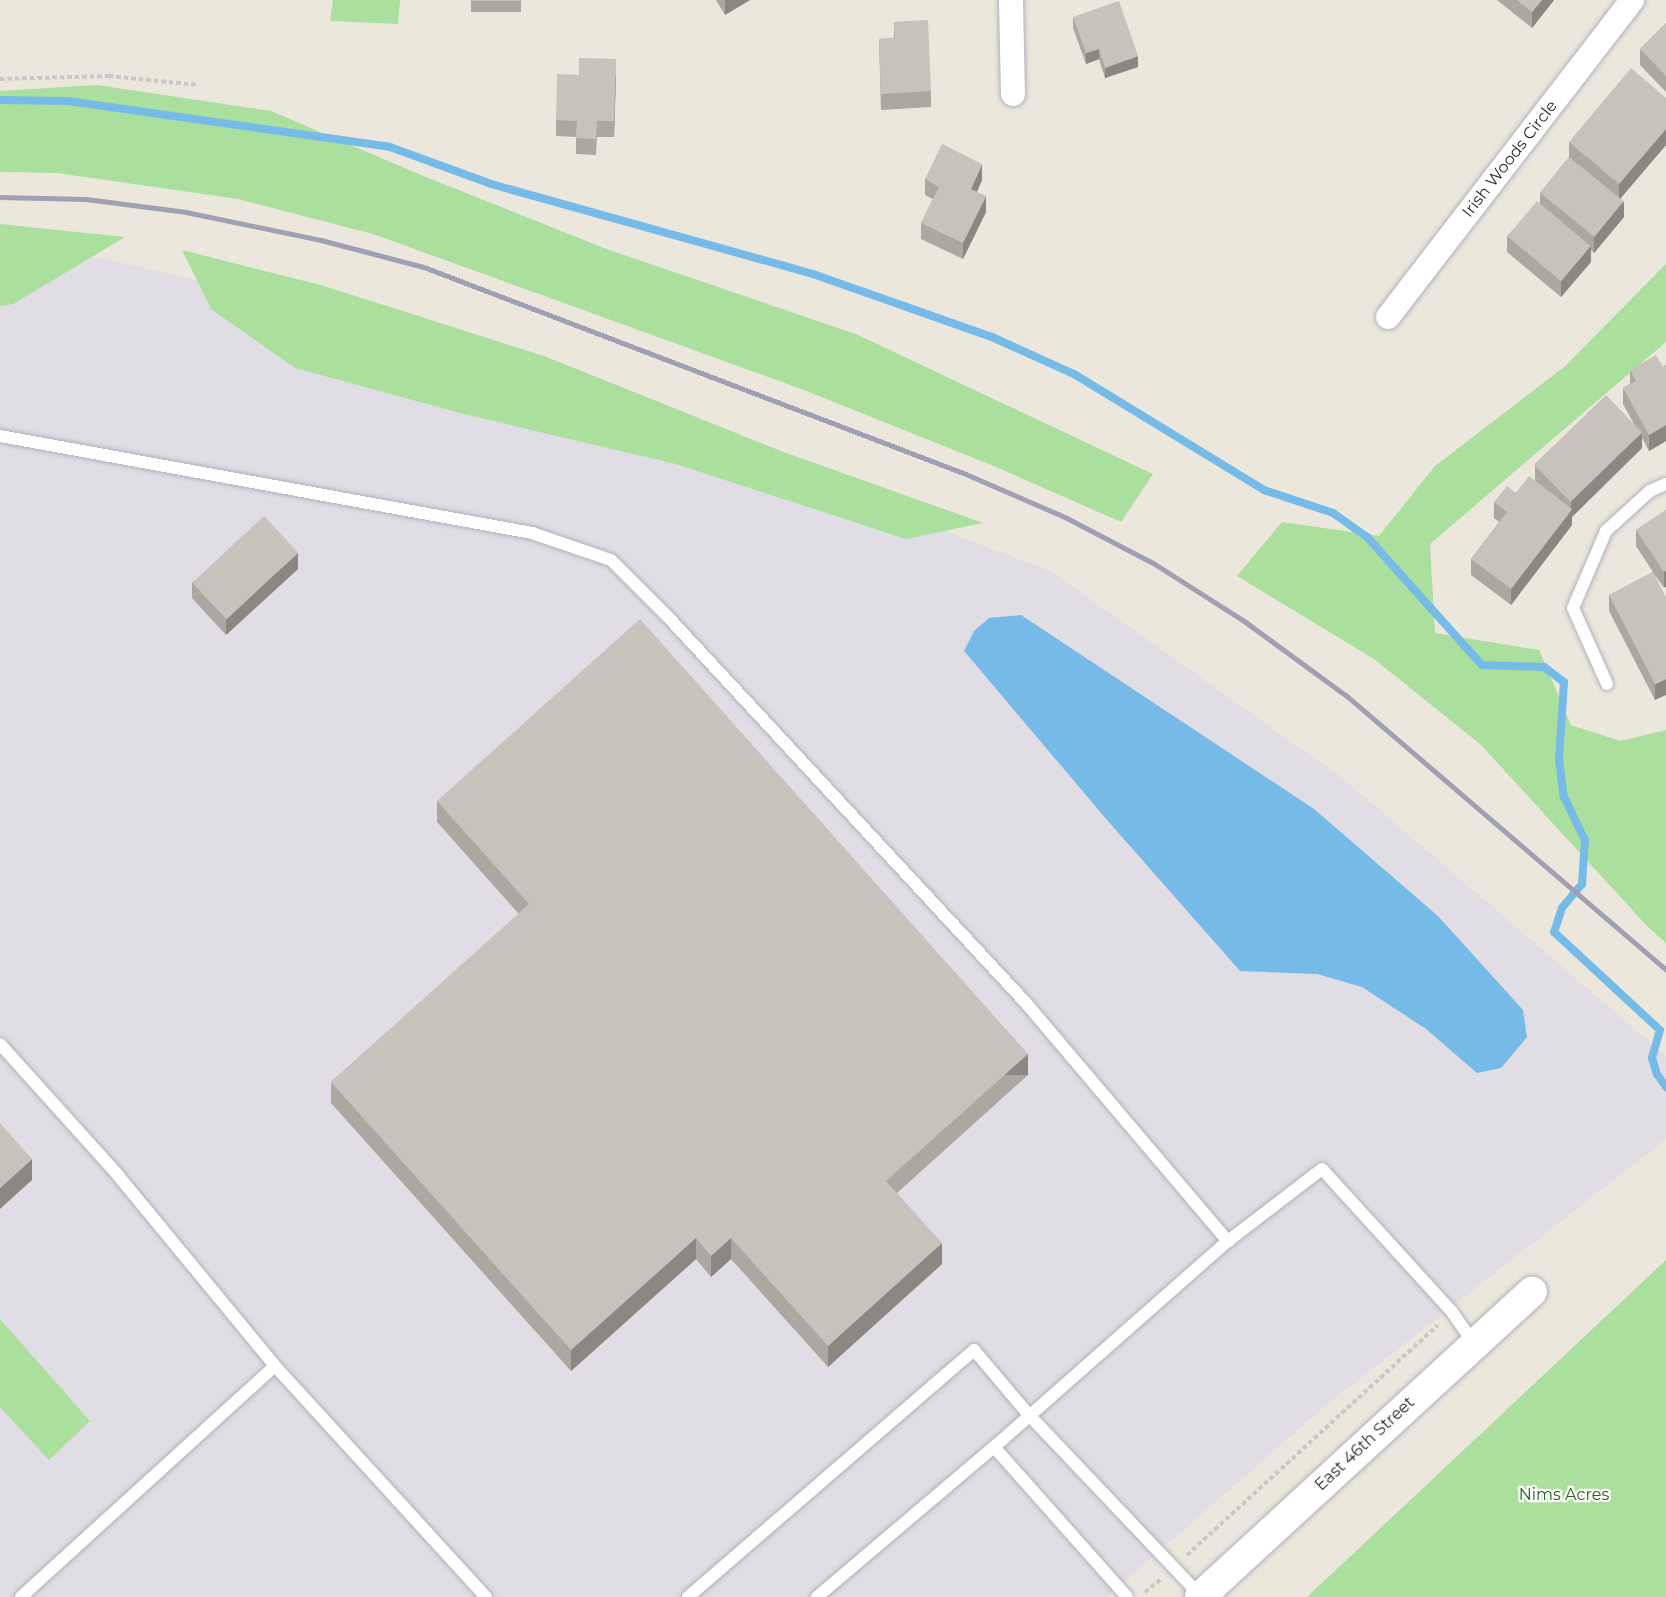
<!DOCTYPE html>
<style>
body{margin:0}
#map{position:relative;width:1666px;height:1597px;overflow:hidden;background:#ebe7dd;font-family:Montserrat,sans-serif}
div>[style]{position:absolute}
.industrial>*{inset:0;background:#e0dde4}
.green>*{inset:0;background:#abdf9d}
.water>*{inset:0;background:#76bbe7}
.stream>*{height:8px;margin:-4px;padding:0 4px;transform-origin:4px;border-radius:4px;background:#76bbe7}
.path>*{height:4px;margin-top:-2px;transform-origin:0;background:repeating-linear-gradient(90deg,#c8c8c8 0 4.5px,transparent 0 7.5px)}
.roads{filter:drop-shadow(0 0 2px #b0b1bd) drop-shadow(0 0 2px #b0b1bd)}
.service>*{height:12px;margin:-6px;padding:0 6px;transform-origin:6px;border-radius:6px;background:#fff}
.minor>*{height:24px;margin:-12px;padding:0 12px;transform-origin:12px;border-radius:12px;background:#fff}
.tertiary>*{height:30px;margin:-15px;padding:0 15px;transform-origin:15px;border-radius:15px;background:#fff}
.rail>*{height:4.5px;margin:-2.25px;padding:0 2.25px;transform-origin:2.25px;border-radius:2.25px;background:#a0a0b3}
.wall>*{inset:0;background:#aba8a2;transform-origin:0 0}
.shaded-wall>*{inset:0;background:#8b8884;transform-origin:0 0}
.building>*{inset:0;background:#c7c3bc;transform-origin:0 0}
span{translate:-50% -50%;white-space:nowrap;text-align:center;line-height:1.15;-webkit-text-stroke:4.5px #fff;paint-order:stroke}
.street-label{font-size:16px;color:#2a2a2a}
.park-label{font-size:16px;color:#24631e}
</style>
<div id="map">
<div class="industrial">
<div style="clip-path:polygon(101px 258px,429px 334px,1052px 572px,1341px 777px,1666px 1056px,1666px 1139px,1325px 1406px,1107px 1597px,0 1597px,0 259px)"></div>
</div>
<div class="green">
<div style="clip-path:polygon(333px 0,400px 0,398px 24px,330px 21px)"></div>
<div style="clip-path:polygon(97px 85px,271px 111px,421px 175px,604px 248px,858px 335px,1153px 474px,1121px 522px,996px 467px,804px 390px,373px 234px,238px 199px,57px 173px,0 172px,0 91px)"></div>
<div style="clip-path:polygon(0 224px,125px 237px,13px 304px,0 306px)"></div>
<div style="clip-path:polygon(182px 250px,321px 285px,544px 356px,781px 451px,983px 523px,906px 539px,676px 464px,464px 414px,295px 368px,211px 309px)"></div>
<div style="clip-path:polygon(1666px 264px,1666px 342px,1430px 544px,1435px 633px,1539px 650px,1571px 725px,1620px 741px,1666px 730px,1666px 943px,1648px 927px,1480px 744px,1374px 659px,1237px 576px,1282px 522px,1379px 536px,1435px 466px,1564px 367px)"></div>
<div style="clip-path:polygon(1666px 1260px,1666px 1597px,1307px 1597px)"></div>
<div style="clip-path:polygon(0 1319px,90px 1421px,49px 1460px,0 1407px)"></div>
</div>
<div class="water">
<div style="clip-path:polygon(1021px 615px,1314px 809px,1438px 916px,1523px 1010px,1527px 1037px,1501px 1068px,1477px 1073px,1426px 1029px,1362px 987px,1317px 974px,1240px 971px,1107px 820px,964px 651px,974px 631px,989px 618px)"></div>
</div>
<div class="stream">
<div style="left:0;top:100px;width:68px;rotate:0.8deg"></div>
<div style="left:68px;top:101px;width:325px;rotate:8.1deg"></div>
<div style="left:390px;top:147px;width:108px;rotate:20.1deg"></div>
<div style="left:491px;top:184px;width:334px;rotate:15.6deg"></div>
<div style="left:813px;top:274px;width:190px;rotate:19.4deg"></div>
<div style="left:992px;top:337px;width:90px;rotate:24.3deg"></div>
<div style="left:1074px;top:374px;width:223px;rotate:31.4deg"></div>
<div style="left:1264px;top:490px;width:73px;rotate:18.4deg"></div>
<div style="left:1333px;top:513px;width:42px;rotate:35.2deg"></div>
<div style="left:1367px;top:537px;width:172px;rotate:48.1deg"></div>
<div style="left:1482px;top:665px;width:62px;rotate:1.8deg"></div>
<div style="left:1544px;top:667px;width:25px;rotate:37deg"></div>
<div style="left:1564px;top:682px;width:77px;rotate:93.7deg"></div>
<div style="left:1559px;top:759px;width:38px;rotate:83deg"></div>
<div style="left:1564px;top:797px;width:48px;rotate:64deg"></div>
<div style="left:1585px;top:840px;width:44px;rotate:93.9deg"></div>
<div style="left:1582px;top:884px;width:31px;rotate:130deg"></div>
<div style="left:1562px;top:908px;width:25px;rotate:108deg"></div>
<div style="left:1554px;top:932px;width:144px;rotate:42.8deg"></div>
<div style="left:1660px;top:1030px;width:29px;rotate:106deg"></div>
<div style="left:1652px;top:1058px;width:17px;rotate:73deg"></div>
<div style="left:1657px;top:1074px;width:16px;rotate:55deg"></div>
</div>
<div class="path">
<div style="left:0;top:79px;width:109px;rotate:-1.6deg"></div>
<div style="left:109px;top:76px;width:90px;rotate:5.7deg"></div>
<div style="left:1187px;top:1555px;width:340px;rotate:-42.5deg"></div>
<div style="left:1145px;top:1592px;width:22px;rotate:-39deg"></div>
</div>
<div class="roads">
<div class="service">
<div style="left:0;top:436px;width:541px;rotate:10.33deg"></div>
<div style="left:532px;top:533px;width:83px;rotate:18.9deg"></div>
<div style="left:611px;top:560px;width:81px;rotate:45deg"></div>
<div style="left:668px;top:617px;width:525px;rotate:47.16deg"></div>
<div style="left:1025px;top:1002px;width:314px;rotate:49.7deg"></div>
<div style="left:1607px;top:684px;width:83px;rotate:-114.1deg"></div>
<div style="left:1573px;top:608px;width:84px;rotate:-66.8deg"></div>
<div style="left:1606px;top:531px;width:59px;rotate:-42.3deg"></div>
<div style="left:1650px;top:491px;width:17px;rotate:-24deg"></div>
<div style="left:0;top:1044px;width:173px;rotate:48deg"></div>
<div style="left:116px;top:1173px;width:250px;rotate:50.5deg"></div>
<div style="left:275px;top:1366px;width:313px;rotate:47.6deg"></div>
<div style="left:994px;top:1447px;width:200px;rotate:48.4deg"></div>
<div style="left:21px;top:1597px;width:343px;rotate:-42.3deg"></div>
<div style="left:688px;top:1597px;width:378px;rotate:-40.8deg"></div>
<div style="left:974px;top:1350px;width:85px;rotate:49.8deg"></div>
<div style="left:1029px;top:1415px;width:250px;rotate:46.5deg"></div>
<div style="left:817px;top:1597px;width:232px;rotate:-40.3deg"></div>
<div style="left:994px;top:1447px;width:312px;rotate:-41.4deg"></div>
<div style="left:1228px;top:1241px;width:118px;rotate:-37.5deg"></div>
<div style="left:1322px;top:1169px;width:193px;rotate:47.7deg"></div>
<div style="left:1452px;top:1312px;width:39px;rotate:55deg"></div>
</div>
<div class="minor">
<div style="left:1011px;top:0;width:94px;rotate:88.8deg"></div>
<div style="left:1388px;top:317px;width:400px;rotate:-52.4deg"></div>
</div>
<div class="tertiary">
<div style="left:1200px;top:1597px;width:451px;rotate:-42.6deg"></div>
</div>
</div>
<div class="rail">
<div style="left:0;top:197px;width:86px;rotate:1.3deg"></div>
<div style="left:86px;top:199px;width:101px;rotate:7.4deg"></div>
<div style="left:186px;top:212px;width:138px;rotate:11.7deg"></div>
<div style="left:321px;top:240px;width:106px;rotate:14.7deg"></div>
<div style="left:424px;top:267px;width:580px;rotate:20.9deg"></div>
<div style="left:966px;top:474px;width:110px;rotate:23.5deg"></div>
<div style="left:1067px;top:518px;width:99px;rotate:27.6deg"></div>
<div style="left:1155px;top:564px;width:104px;rotate:32.5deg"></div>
<div style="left:1243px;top:620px;width:129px;rotate:36.2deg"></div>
<div style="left:1347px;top:696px;width:420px;rotate:40.6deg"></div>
</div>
<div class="wall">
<div style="left:471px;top:0;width:50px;height:12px"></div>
<div style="clip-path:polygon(716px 0,750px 0,725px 15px)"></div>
<div style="clip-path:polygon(1497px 0,1554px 0,1532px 28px)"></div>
<div style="clip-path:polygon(1073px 17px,1138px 67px,1105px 78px,1099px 59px,1086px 64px,1073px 28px)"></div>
<div style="clip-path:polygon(894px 22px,931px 91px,931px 107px,881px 110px,879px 39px,894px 38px)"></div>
<div style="clip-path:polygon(1666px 23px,1666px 92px,1640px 65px,1640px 49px)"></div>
<div style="clip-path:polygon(579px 75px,616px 75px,614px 137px,597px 137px,596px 155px,576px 154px,576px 137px,556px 136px,556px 120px)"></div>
<div style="clip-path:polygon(1666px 98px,1666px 145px,1621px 198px,1624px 217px,1594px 253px,1591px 250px,1591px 262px,1561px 297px,1507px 252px,1507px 236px,1540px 203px,1540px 193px,1569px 157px,1569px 142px)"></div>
<div style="clip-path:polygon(925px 179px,982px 180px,977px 192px,986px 212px,963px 259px,921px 239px,921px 223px,933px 199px,925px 195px)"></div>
<div style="clip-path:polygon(1666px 365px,1666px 441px,1649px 451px,1642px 438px,1642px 448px,1572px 517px,1572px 525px,1511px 605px,1471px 575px,1471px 559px,1499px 522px,1494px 518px,1494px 502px,1516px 493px,1535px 481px,1535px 465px,1634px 424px,1623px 404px,1623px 388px,1630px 384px,1630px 370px,1663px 367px)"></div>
<div style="clip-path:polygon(1666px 510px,1666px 587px,1664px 588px,1655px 575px,1655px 700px,1609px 611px,1609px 595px,1653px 572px,1636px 546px,1636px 530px)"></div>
<div style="clip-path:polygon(298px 569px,226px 635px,192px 598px,192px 582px)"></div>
<div style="clip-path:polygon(437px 801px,1028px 1075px,897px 1193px,942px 1264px,828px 1367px,731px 1259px,711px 1277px,696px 1259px,571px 1371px,331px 1103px,331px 1082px,519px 914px,437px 822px)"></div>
</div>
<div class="shaded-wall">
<div style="clip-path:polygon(725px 0,750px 0,725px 15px)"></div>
<div style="clip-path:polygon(1542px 0,1554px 0,1532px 28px,1532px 12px)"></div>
<div style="clip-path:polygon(1099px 49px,1099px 59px,1086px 64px,1086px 53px)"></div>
<div style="clip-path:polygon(1138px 56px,1138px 67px,1105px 78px,1105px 68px)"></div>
<div style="clip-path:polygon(616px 59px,616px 75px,614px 137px,614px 121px)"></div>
<div style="clip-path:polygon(1666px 129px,1666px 145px,1619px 200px,1619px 184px)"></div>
<div style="clip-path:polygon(982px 164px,982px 180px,971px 205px,971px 189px)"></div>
<div style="clip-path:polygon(986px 196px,986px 212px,963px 259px,963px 243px)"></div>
<div style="clip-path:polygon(1624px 201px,1624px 217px,1594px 253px,1594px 237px)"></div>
<div style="clip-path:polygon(1591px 246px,1591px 262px,1561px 297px,1561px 281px)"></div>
<div style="clip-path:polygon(1666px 425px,1666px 441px,1649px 451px,1649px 435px)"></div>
<div style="clip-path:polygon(1642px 432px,1642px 448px,1572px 517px,1572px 525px,1511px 605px,1511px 589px,1571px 511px,1571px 502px)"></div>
<div style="clip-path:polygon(298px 553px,298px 569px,226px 635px,226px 619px)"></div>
<div style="left:1666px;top:571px;width:16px;height:2px;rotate:90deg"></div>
<div style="clip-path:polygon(1666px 679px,1666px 695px,1655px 700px,1655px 684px)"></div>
<div style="left:1028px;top:1054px;width:21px;height:191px;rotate:90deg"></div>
<div style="clip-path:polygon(32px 1159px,32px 1180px,0 1209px,0 1188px)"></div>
<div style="clip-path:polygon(696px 1238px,696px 1259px,571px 1371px,571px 1350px)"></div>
<div style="clip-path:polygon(731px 1238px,731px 1259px,711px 1277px,711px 1256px)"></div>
<div style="clip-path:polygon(942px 1243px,942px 1264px,828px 1367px,828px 1346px)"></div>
</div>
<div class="building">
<div style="left:471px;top:0;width:50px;height:1px"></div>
<div style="clip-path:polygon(1517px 0,1542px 0,1532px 12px)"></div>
<div style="clip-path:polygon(1119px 1px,1138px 56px,1105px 68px,1099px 49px,1086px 53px,1073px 17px)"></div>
<div style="clip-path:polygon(928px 20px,931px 91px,881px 94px,879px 39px,895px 38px,894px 22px)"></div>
<div style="clip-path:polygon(1666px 23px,1666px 76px,1640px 49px)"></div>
<div style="clip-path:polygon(579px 58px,616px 59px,614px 121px,597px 121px,596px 139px,576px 138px,577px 121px,556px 120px,557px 74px,579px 75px)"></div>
<div style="clip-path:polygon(1631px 68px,1666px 98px,1666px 129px,1619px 184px,1569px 142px)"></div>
<div style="clip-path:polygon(942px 144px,982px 164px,971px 189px,986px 196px,963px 243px,921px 223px,939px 187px,925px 179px)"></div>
<div style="left:1569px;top:157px;width:70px;height:46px;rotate:39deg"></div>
<div style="left:1537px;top:201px;width:70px;height:46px;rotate:40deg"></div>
<div style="clip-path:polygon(1656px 355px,1663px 367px,1666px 365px,1666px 425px,1649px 435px,1623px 388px,1636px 381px,1630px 370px)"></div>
<div style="left:1606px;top:395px;width:52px;height:100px;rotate:46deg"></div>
<div style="clip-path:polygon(1529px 476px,1572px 509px,1511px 589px,1471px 559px,1507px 512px,1494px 502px,1507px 486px,1516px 493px)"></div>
<div style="clip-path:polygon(1666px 510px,1666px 571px,1664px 572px,1636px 530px)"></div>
<div style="left:264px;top:516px;width:50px;height:98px;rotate:47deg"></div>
<div style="clip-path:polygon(1653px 572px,1666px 597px,1666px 679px,1655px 684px,1609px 595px)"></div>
<div style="clip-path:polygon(640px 619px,1028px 1054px,886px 1181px,942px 1243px,828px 1346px,731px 1238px,711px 1256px,696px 1238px,571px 1350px,331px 1082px,529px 904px,437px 801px)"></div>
<div style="clip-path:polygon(0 1123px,32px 1159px,0 1188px)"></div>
</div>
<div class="street-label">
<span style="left:1510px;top:159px;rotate:-52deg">Irish Woods Circle</span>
<span style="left:1365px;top:1444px;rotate:-43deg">East 46th Street</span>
</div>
<div class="park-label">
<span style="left:1564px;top:1495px">Nims Acres</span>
</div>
</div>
